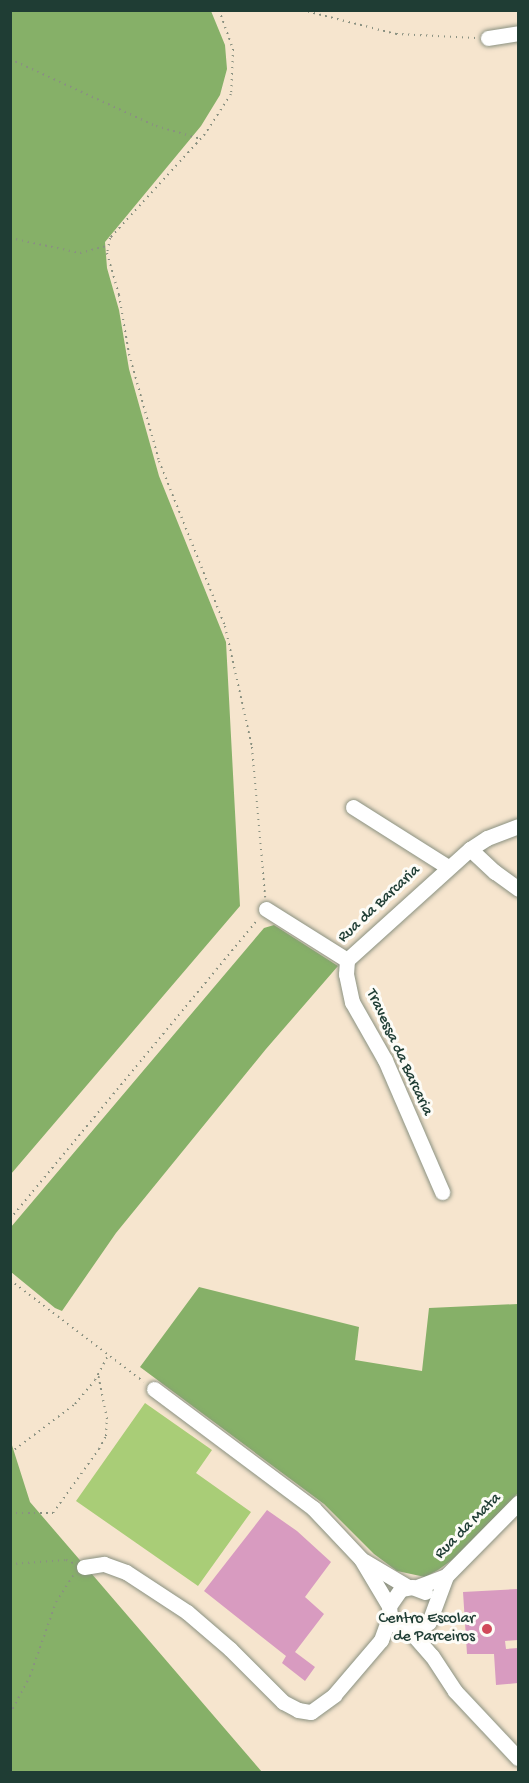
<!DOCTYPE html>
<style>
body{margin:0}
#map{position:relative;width:529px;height:1783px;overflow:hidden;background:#f6e5ce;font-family:"Gochi Hand",sans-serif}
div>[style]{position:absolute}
.green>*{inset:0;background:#a9cd77}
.forest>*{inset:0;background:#86b068}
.building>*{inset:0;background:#d89bc0}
.path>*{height:2px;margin-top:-1px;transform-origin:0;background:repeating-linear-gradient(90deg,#8a9181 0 1.5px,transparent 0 6px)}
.roads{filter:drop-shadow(0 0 2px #8a9181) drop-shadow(0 0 2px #8a9181)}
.minor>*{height:15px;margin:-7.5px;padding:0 7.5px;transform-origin:7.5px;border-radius:7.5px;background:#fff}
.dots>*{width:16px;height:16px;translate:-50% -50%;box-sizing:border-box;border:3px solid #fdfcf7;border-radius:50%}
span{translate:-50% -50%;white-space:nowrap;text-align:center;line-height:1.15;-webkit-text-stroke:6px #fdfcf7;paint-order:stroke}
.street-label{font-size:16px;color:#1f3d34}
.poi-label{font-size:16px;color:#1f3d34}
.right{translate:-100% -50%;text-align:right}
.frame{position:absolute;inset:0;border:12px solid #1f3d34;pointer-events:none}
</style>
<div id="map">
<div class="green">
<div style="clip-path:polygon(145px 1403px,212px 1450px,196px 1473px,251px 1512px,198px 1586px,76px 1501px)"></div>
</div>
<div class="forest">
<div style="clip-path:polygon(11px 10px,211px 11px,225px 45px,227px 69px,220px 95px,201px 126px,105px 242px,107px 268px,119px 310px,129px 369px,159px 476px,226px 642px,240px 906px,11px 1174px)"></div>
<div style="clip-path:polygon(274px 925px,338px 966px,266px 1049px,116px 1233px,62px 1311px,55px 1308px,11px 1272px,11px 1227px,264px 928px)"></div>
<div style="clip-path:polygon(199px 1287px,359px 1327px,355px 1360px,422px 1371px,429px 1308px,518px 1304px,518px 1493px,456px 1557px,438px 1570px,425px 1577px,397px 1571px,374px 1554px,324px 1504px,140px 1367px)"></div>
<div style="clip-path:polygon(10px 1439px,30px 1502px,262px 1772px,11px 1772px)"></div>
</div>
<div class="building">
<div style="clip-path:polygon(267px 1510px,297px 1531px,331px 1562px,305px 1597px,324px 1614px,295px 1652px,315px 1667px,305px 1681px,282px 1663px,286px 1656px,204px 1591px)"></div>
<div style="clip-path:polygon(518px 1589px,518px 1640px,505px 1641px,506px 1649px,518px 1648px,518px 1683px,496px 1685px,494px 1654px,467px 1654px,463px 1592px)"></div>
</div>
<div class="path">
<div style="left:219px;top:10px;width:41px;rotate:70.3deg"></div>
<div style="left:233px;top:49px;width:45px;rotate:92.5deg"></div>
<div style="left:231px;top:94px;width:48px;rotate:123deg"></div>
<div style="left:205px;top:134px;width:141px;rotate:132.4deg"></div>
<div style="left:110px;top:238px;width:15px;rotate:101deg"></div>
<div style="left:107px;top:253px;width:44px;rotate:74.1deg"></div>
<div style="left:119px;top:295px;width:60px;rotate:80.4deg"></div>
<div style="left:129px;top:354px;width:111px;rotate:74.3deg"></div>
<div style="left:159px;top:461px;width:178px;rotate:68.2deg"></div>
<div style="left:225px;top:626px;width:124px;rotate:77.4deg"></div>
<div style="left:252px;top:747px;width:151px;rotate:85deg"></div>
<div style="left:302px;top:10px;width:97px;rotate:14.3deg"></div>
<div style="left:396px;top:34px;width:80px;rotate:2.9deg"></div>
<div style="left:10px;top:59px;width:161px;rotate:24.7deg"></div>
<div style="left:156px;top:126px;width:47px;rotate:16.1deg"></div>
<div style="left:10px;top:238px;width:72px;rotate:12.1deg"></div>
<div style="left:80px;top:253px;width:28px;rotate:-15deg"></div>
<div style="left:10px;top:1219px;width:388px;rotate:-50.4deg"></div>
<div style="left:10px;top:1280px;width:168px;rotate:37.3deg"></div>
<div style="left:10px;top:1453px;width:81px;rotate:-37deg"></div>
<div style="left:75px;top:1404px;width:31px;rotate:-50deg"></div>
<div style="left:95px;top:1380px;width:27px;rotate:-62deg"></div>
<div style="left:10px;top:1513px;width:43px"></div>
<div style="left:53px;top:1513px;width:79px;rotate:-54.3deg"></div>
<div style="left:99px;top:1449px;width:15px;rotate:-62deg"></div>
<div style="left:106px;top:1436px;width:17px;rotate:-87deg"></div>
<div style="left:107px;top:1419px;width:46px;rotate:-101.3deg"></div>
<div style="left:10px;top:1564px;width:56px;rotate:-4.1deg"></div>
<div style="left:66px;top:1560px;width:8px;rotate:23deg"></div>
<div style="left:10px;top:1714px;width:43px;rotate:-62.2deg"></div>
<div style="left:30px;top:1676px;width:78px;rotate:-70.6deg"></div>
<div style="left:56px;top:1602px;width:33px;rotate:-57deg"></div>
</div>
<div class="roads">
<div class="minor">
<div style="left:488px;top:38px;width:30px;rotate:-9deg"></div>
<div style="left:353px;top:807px;width:112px;rotate:32.3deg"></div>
<div style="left:470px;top:849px;width:34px;rotate:43deg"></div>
<div style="left:495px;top:872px;width:29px;rotate:36deg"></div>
<div style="left:266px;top:909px;width:96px;rotate:32.2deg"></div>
<div style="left:347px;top:960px;width:14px;rotate:94deg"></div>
<div style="left:346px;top:974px;width:29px;rotate:78deg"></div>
<div style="left:352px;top:1002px;width:67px;rotate:60.4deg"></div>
<div style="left:385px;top:1060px;width:144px;rotate:66.6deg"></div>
<div style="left:347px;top:960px;width:166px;rotate:-42.1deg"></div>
<div style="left:470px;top:849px;width:20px;rotate:-33deg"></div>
<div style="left:487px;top:838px;width:33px;rotate:-21deg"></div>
<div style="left:154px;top:1389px;width:199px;rotate:36.8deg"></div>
<div style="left:313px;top:1508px;width:70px;rotate:46.7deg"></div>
<div style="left:361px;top:1559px;width:55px;rotate:59.2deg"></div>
<div style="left:389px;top:1606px;width:9px;rotate:84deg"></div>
<div style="left:390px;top:1615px;width:13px;rotate:58deg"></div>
<div style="left:397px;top:1626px;width:14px;rotate:21deg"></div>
<div style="left:410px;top:1631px;width:7px;rotate:-8deg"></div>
<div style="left:417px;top:1630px;width:14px;rotate:-34deg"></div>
<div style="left:429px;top:1622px;width:49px;rotate:-69.7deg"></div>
<div style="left:364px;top:1561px;width:51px;rotate:30.6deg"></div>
<div style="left:84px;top:1567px;width:20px;rotate:-9deg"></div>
<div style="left:104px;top:1564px;width:23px;rotate:20deg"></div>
<div style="left:126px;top:1572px;width:73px;rotate:33.3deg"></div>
<div style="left:187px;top:1612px;width:57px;rotate:40.7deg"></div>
<div style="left:230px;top:1649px;width:75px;rotate:45deg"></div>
<div style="left:283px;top:1702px;width:17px;rotate:28deg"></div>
<div style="left:298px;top:1710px;width:13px;rotate:9deg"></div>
<div style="left:311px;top:1712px;width:29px;rotate:-36deg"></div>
<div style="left:334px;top:1695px;width:72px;rotate:-49.5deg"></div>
<div style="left:381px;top:1640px;width:27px;rotate:-70deg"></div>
<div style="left:417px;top:1587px;width:31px;rotate:-21deg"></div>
<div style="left:446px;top:1576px;width:103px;rotate:-45.4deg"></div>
<div style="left:389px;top:1606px;width:21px;rotate:-55deg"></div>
<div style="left:401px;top:1589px;width:11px;rotate:-10deg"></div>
<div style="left:412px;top:1587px;width:14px;rotate:21deg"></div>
<div style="left:410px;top:1631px;width:33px;rotate:49deg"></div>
<div style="left:432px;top:1656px;width:42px;rotate:56.7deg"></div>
<div style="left:455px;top:1691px;width:92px;rotate:46.8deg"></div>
</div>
</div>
<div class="dots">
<div style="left:487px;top:1629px;background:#d1495b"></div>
</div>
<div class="street-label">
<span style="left:380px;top:905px;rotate:-43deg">Rua da Barcaria</span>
<span style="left:398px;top:1053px;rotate:65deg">Travessa da Barcaria</span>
<span style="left:469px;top:1527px;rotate:-45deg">Rua da Mata</span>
</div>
<div class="poi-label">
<span class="right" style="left:475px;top:1629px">Centro Escolar<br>de Parceiros</span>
</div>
<div class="frame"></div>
</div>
